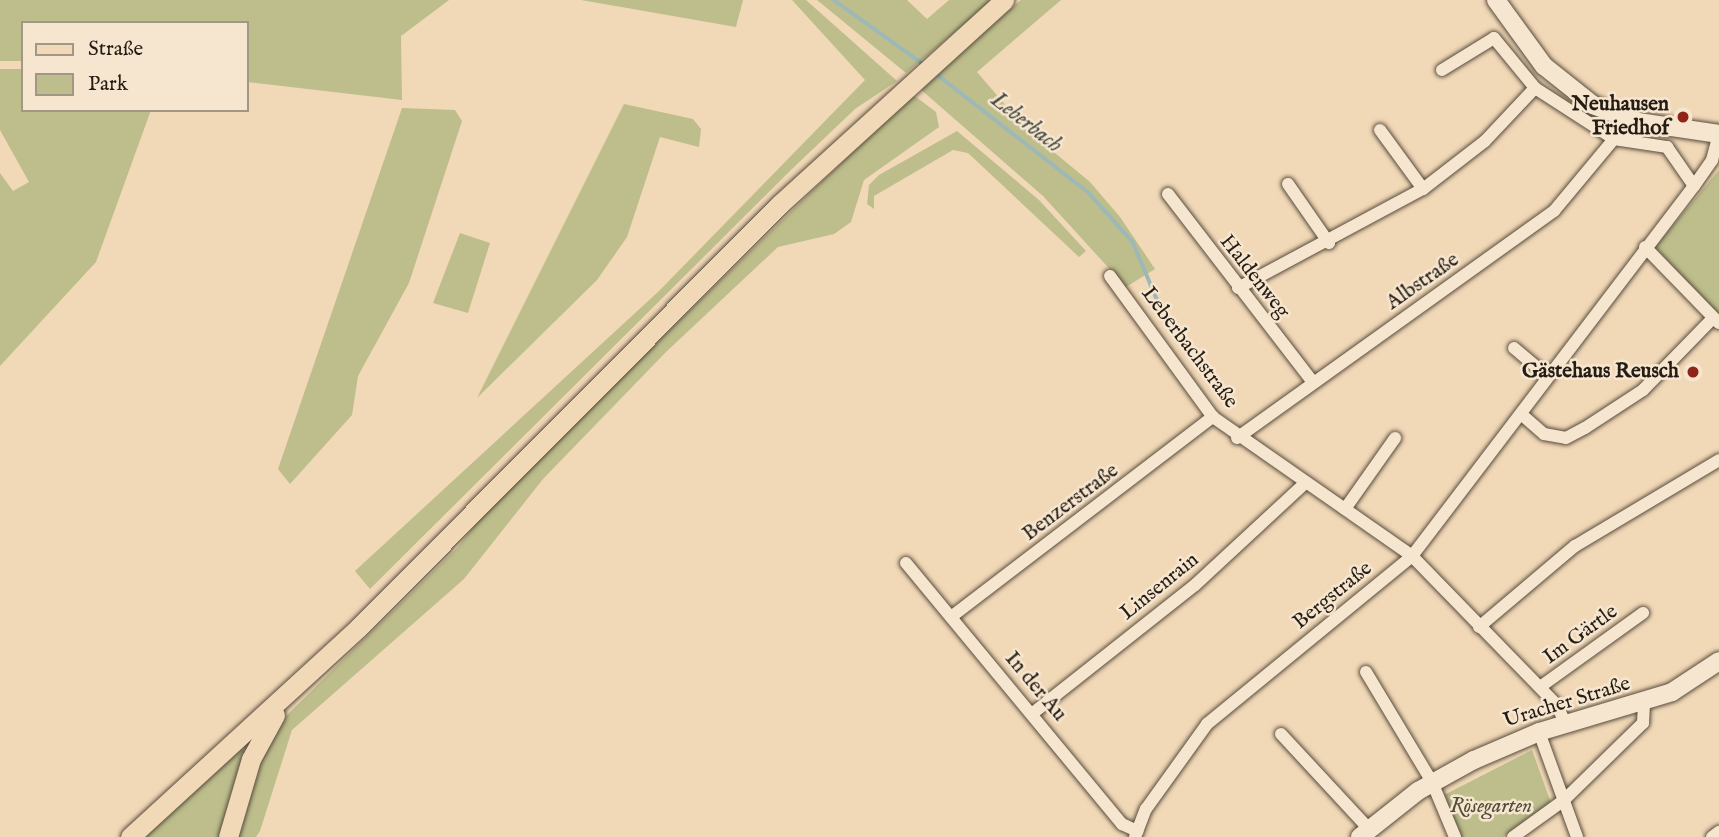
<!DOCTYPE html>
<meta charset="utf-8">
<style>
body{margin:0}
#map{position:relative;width:1719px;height:837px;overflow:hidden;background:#f1d8b7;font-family:"IM FELL English",serif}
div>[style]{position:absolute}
.green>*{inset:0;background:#bdbe8c}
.stream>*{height:3.5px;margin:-1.75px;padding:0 1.75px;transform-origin:1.75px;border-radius:1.75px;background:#9db8b7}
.roads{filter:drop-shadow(0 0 2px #584c3d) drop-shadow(0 0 2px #584c3d)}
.street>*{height:12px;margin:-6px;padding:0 6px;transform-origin:6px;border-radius:6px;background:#f6e6d0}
.secondary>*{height:18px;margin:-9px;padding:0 9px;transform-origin:9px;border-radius:9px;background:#f6e6d0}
.primary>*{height:19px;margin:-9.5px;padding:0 9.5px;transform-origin:9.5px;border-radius:9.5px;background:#f1d8b7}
.dots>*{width:19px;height:19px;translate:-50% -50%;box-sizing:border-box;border:4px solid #f6e6d0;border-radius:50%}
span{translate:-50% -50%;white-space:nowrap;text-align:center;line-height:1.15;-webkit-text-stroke:5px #f6e6d0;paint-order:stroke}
.poi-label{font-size:21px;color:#251d14;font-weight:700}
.right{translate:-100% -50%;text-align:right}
.street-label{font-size:21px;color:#251d14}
.park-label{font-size:21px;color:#534d38;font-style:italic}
.water-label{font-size:23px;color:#494c45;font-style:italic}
.legend{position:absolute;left:21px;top:21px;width:228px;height:91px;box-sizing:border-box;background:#f6e6d0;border:2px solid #a29685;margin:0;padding:9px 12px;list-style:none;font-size:21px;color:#251d14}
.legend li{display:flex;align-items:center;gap:14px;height:35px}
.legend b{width:35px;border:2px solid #a29685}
</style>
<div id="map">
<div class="green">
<div style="clip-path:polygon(0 0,449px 0,401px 36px,402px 100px,247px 82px,247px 23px,23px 23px,23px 61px,0 61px)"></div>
<div style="clip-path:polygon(581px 0,743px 0,736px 27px)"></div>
<div style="clip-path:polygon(792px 0,806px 0,897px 81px,855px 109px,792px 169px,370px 589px,355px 571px,659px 291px,865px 80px)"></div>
<div style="clip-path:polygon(817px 0,907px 0,927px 19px,949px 0,993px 0,906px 73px)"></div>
<div style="clip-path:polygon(1021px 0,1061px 0,977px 72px,1026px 129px,1090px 182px,1120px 217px,1155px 269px,1126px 287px,1043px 196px,919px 88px)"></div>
<div style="clip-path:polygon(0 69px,23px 69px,23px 110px,151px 110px,96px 262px,0 366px,0 173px,13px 191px,29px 182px,0 130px)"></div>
<div style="clip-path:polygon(912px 94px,936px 112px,939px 127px,864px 180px,851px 222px,834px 234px,778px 247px,666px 352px,543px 479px,464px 579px,292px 730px,260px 831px,256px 837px,234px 837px,265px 740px,290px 712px,457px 548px,495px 500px)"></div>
<div style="clip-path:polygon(624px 104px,693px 119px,701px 129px,699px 147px,660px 137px,627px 237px,597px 280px,477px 398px)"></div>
<div style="clip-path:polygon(402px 108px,455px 110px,462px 121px,409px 283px,358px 376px,352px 415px,290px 484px,278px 469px)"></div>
<div style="clip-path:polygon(957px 131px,1039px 200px,1086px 251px,1079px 257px,968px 153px,953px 150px,874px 196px,874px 209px,867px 204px,869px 185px,879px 175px)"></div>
<div style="clip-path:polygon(1719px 170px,1719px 316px,1655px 247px)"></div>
<div style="clip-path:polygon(460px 233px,490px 243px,468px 313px,433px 303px)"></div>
<div style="clip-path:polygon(240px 748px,248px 753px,220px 837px,142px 837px)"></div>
<div style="clip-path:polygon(1532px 750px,1551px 803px,1503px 837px,1459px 837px,1444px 795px)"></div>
</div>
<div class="stream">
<div style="left:834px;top:0;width:110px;rotate:35.7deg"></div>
<div style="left:935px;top:73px;width:195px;rotate:37.9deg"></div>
<div style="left:1089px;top:193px;width:66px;rotate:48.1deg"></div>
<div style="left:1133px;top:242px;width:67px;rotate:67.2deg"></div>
</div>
<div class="roads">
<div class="street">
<div style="left:1442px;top:70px;width:61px;rotate:-31.6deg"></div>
<div style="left:1494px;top:38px;width:65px;rotate:50.6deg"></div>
<div style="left:1535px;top:88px;width:94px;rotate:32.8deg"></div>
<div style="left:1614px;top:139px;width:54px;rotate:8.6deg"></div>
<div style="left:1667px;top:147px;width:47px;rotate:55.3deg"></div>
<div style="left:1380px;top:130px;width:73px;rotate:53.9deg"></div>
<div style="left:1288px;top:184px;width:72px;rotate:55.2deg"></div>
<div style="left:1168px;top:194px;width:237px;rotate:52.4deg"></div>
<div style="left:1645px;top:247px;width:106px;rotate:45.8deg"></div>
<div style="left:1110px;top:276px;width:175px;rotate:53.9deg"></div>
<div style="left:1213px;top:417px;width:243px;rotate:34.9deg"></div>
<div style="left:1412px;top:556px;width:208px;rotate:45.8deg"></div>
<div style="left:1557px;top:705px;width:20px;rotate:66deg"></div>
<div style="left:1238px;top:288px;width:210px;rotate:-28.2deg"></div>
<div style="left:1423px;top:189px;width:78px;rotate:-37.7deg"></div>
<div style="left:1485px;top:141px;width:73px;rotate:-46.7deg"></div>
<div style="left:1514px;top:348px;width:42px;rotate:40.2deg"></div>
<div style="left:1521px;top:414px;width:30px;rotate:41deg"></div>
<div style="left:1544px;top:434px;width:22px;rotate:10deg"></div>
<div style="left:1566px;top:438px;width:21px;rotate:-28deg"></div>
<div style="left:1585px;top:428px;width:69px;rotate:-33.2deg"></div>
<div style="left:1643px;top:390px;width:100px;rotate:-45.8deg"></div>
<div style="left:1237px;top:438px;width:390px;rotate:-35.6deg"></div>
<div style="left:1554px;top:211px;width:94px;rotate:-50.2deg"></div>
<div style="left:1345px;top:509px;width:87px;rotate:-54.8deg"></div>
<div style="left:906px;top:563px;width:339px;rotate:50.4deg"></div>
<div style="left:1122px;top:824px;width:17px;rotate:25deg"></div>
<div style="left:951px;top:617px;width:330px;rotate:-37.4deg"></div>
<div style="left:1479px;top:627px;width:126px;rotate:-40.2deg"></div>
<div style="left:1575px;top:546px;width:168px;rotate:-30.8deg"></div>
<div style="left:1366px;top:672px;width:128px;rotate:59deg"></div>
<div style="left:1432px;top:782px;width:60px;rotate:67.3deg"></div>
<div style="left:1540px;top:687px;width:127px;rotate:-35.7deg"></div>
<div style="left:1033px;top:713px;width:206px;rotate:-38.3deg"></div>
<div style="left:1195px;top:585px;width:150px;rotate:-42.8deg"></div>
<div style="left:1539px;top:732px;width:112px;rotate:70.1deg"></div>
<div style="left:1281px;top:734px;width:129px;rotate:47.2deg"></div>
<div style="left:1135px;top:837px;width:30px;rotate:-69deg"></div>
<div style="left:1146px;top:809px;width:105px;rotate:-54.3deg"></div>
<div style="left:1207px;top:724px;width:265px;rotate:-39.3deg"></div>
<div style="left:1412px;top:556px;width:465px;rotate:-52.7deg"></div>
<div style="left:1694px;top:186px;width:32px;rotate:-55deg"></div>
<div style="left:1712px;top:160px;width:27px;rotate:-75deg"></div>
<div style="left:1513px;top:837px;width:62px;rotate:-35.8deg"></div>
<div style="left:1563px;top:801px;width:112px;rotate:-44.3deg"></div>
<div style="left:1643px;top:723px;width:19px;rotate:-87deg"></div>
<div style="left:1712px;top:837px;width:9px;rotate:-36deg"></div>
</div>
<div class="secondary">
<div style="left:1496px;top:0;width:82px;rotate:54deg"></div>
<div style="left:1544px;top:66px;width:63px;rotate:38.5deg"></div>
<div style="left:1593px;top:105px;width:48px;rotate:20.7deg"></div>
<div style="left:1638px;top:122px;width:82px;rotate:8.4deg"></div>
<div style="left:1360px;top:837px;width:74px;rotate:-38.4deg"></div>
<div style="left:1418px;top:791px;width:64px;rotate:-29deg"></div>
<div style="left:1474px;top:760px;width:71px;rotate:-23.3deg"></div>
<div style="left:1539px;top:732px;width:139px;rotate:-16.7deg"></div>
<div style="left:1672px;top:692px;width:56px;rotate:-33.4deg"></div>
</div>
<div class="primary">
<div style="left:130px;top:837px;width:309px;rotate:-42.5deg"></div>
<div style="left:358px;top:628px;width:598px;rotate:-45.14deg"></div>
<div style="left:780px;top:204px;width:303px;rotate:-42.3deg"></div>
<div style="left:228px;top:837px;width:81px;rotate:-73.6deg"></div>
<div style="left:251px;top:759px;width:50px;rotate:-61.4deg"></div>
</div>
</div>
<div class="dots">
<div style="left:1683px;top:117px;background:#8f2418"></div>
<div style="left:1693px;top:372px;background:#8f2418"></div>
</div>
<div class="poi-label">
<span class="right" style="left:1669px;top:117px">Neuhausen<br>Friedhof</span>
<span class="right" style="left:1679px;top:372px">Gästehaus Reusch</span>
</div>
<div class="street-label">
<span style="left:1254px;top:277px;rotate:52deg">Haldenweg</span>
<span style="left:1423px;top:282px;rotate:-35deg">Albstraße</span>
<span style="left:1189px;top:348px;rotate:53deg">Leberbachstraße</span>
<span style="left:1071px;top:503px;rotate:-37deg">Benzerstraße</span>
<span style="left:1160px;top:587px;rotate:-39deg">Linsenrain</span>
<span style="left:1333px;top:596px;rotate:-39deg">Bergstraße</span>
<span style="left:1581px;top:635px;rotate:-36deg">Im Gärtle</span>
<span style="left:1035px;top:687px;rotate:50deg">In der Au</span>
<span style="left:1567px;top:703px;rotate:-17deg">Uracher Straße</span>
</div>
<div class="park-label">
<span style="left:1491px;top:807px">Rösegarten</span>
</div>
<div class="water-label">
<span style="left:1026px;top:123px;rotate:38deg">Leberbach</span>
</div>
<ul class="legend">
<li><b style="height:9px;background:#f1d8b7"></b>Straße</li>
<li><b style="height:19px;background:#bdbe8c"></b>Park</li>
</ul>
</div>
